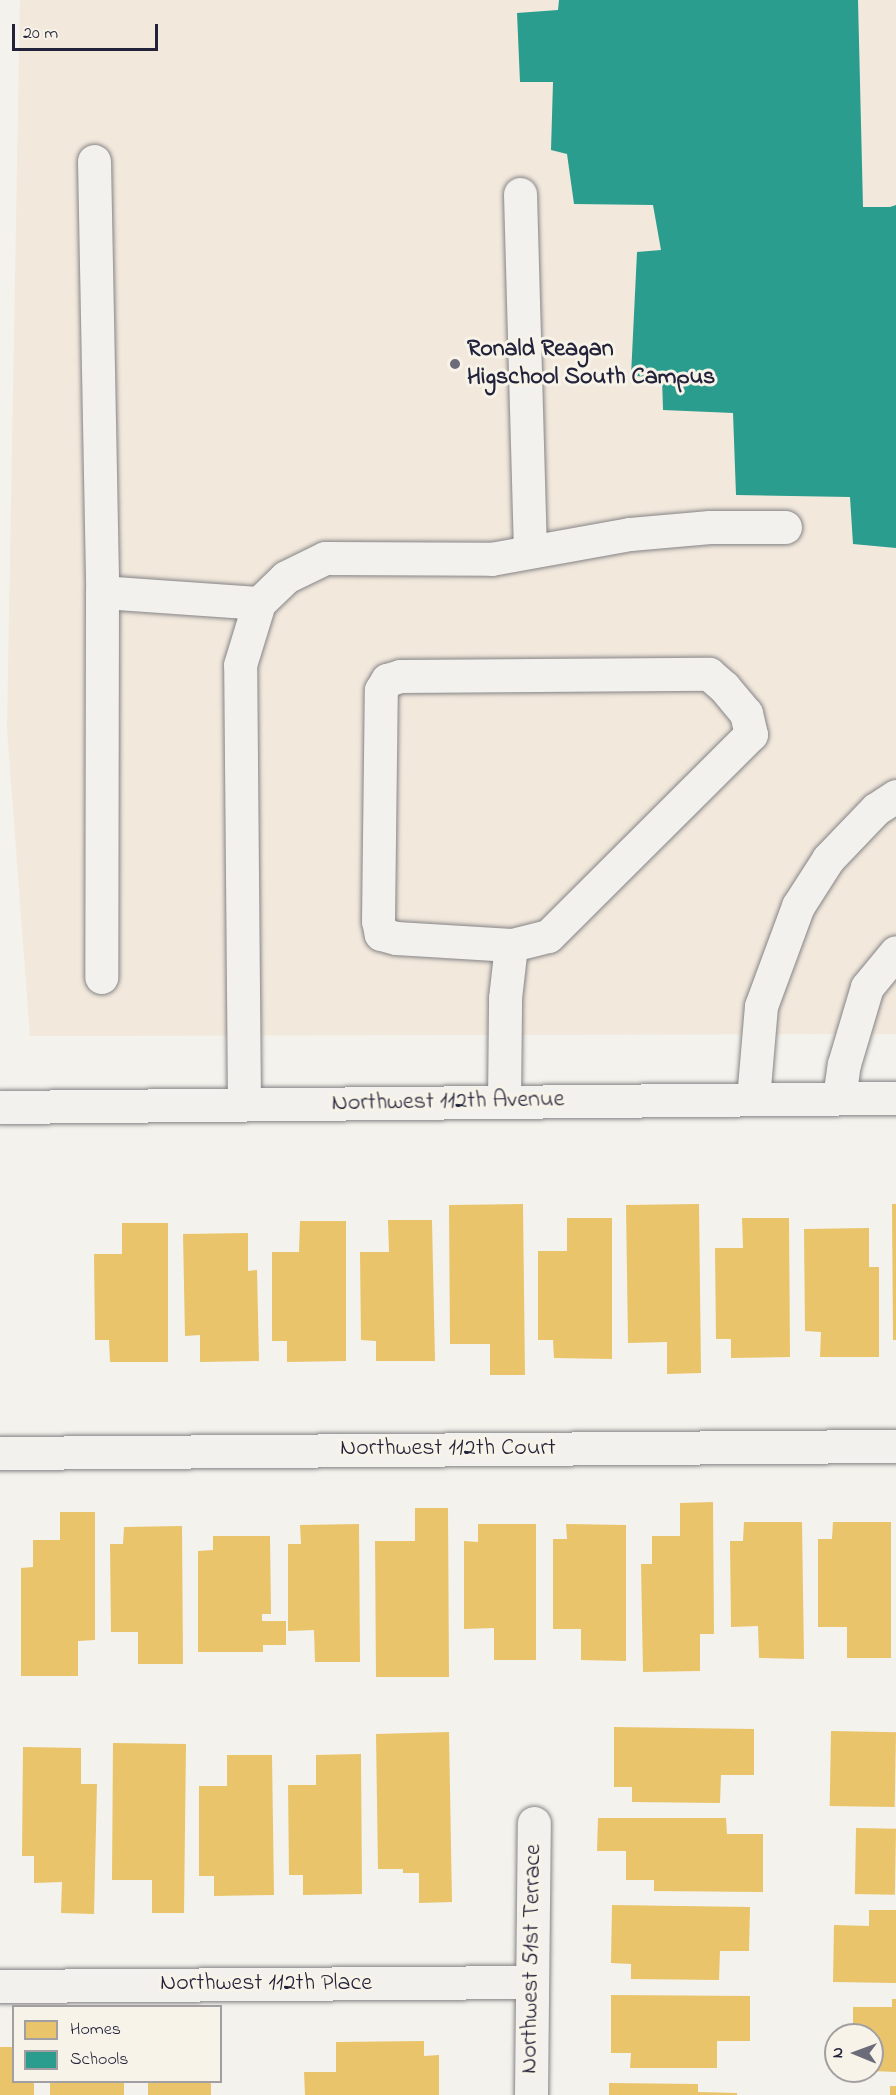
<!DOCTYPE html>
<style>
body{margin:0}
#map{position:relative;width:896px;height:2095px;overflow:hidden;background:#f4f2ec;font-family:"Indie Flower",sans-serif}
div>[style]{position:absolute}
.built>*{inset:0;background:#f2e8dc}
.homes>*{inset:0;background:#e9c46a;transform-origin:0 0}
.schools>*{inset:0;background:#2a9d8f}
.roads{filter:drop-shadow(0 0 2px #858486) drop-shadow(0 0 2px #858486)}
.minor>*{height:33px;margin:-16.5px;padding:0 16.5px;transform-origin:16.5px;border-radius:16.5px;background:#f2f1ed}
.dots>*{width:16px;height:16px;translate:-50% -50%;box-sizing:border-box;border:3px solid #f7f3e8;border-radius:50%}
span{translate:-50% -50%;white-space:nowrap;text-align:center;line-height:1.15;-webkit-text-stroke:6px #f7f3e8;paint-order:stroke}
.poi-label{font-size:24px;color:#22223b;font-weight:700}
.left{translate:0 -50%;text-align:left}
.street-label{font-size:24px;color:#22223b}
.legend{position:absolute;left:12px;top:2005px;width:210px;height:78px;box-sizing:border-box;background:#f7f3e8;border:2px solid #a29fa3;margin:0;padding:8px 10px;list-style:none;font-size:18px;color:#22223b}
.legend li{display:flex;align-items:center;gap:12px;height:30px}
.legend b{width:30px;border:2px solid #a29fa3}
.north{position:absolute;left:824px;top:2023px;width:60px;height:60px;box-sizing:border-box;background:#f7f3e8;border:2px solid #a29fa3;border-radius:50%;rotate:271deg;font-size:16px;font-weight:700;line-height:24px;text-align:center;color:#22223b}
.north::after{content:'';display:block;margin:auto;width:21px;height:27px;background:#6c6b79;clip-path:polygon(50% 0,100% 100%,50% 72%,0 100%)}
.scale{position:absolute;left:12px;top:24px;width:146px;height:27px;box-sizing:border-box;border:3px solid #22223b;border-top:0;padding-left:8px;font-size:18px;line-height:21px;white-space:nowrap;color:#22223b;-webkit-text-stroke:4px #f7f3e8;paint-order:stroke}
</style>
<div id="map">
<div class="built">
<div style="clip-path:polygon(20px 0,896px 0,896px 1034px,30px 1036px,7px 729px)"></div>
</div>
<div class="homes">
<div style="clip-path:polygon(523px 1204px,525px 1375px,490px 1375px,490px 1344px,450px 1344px,449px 1205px)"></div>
<div style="clip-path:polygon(699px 1204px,701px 1373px,667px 1374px,667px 1342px,628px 1343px,626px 1205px)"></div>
<div style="clip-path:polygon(892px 1204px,896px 1204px,896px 1340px,893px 1340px)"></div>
<div style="clip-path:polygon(567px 1218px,612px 1218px,612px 1359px,554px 1358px,553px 1340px,538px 1340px,538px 1251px,567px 1251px)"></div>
<div style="clip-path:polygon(742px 1218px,789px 1218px,790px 1357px,731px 1358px,731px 1339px,716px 1339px,715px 1248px,743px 1248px)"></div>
<div style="clip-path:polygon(388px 1220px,432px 1220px,435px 1361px,376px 1361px,376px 1341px,361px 1340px,360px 1252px,389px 1252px)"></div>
<div style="clip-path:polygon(300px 1221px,346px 1221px,346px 1361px,287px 1362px,287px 1341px,272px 1341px,272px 1252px,299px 1252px)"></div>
<div style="clip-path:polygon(122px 1223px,168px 1223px,168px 1362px,110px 1362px,109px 1340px,95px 1340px,94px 1254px,122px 1254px)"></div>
<div style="clip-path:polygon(869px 1228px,869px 1267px,879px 1267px,879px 1357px,820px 1357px,821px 1332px,805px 1331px,804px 1229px)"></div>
<div style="clip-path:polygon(248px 1233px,248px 1271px,257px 1270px,259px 1361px,200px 1362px,200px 1335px,185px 1336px,183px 1234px)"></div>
<div style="clip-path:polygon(713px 1502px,714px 1634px,700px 1634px,700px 1671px,643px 1672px,641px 1564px,652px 1564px,652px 1536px,680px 1536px,680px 1503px)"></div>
<div style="clip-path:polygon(415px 1508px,448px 1508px,449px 1677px,376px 1677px,375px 1541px,415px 1541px)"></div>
<div style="clip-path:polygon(60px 1512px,95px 1512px,95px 1640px,78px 1641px,78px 1676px,21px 1676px,21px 1568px,33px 1567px,33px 1540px,60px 1540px)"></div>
<div style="clip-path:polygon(744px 1522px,802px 1522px,804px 1659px,759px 1658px,758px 1626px,731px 1627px,730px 1541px,743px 1541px)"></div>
<div style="clip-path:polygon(833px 1522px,891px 1522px,891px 1658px,847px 1658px,847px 1627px,818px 1627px,818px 1539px,832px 1539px)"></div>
<div style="clip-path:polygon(359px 1524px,360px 1662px,315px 1662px,314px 1630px,288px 1631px,288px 1544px,301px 1544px,300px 1525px)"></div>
<div style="clip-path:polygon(478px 1524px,536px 1524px,536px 1660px,494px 1660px,494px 1628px,464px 1629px,464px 1541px,478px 1542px)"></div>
<div style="clip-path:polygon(566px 1524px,626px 1525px,626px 1661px,581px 1660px,581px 1629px,553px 1629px,553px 1539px,567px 1539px)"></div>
<div style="clip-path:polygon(182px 1526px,183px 1664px,138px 1664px,138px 1632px,111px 1632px,110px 1544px,123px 1544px,124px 1527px)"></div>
<div style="clip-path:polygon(213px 1536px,270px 1536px,271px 1614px,262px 1614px,262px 1621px,286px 1621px,286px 1645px,263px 1645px,263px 1652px,198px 1652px,198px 1551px,213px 1550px)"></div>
<div style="clip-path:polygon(614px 1727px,754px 1729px,754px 1775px,721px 1775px,720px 1803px,632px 1802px,632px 1787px,614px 1787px)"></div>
<div style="left:831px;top:1731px;width:65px;height:75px;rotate:1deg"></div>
<div style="clip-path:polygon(449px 1732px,452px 1902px,419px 1903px,419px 1873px,403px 1873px,403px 1869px,378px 1869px,376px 1734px)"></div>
<div style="clip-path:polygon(113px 1743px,186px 1744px,184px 1913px,152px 1913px,152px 1880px,112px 1880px)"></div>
<div style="clip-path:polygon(23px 1747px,81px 1748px,81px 1784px,97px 1784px,94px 1914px,61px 1913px,62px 1882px,34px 1883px,34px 1856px,22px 1856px)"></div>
<div style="clip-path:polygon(361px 1754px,362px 1894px,303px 1895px,303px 1875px,289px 1875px,288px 1785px,316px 1785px,316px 1755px)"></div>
<div style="clip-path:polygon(227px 1755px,272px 1755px,274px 1895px,214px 1896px,214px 1876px,199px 1876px,199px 1786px,227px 1786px)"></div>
<div style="clip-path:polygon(598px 1818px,726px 1818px,727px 1834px,763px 1834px,763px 1892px,654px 1891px,654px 1880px,626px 1880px,626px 1851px,597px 1851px)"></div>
<div style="left:856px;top:1828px;width:40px;height:66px;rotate:1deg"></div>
<div style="clip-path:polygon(612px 1905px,750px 1907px,749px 1951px,720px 1951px,719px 1980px,631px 1979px,631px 1964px,611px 1963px)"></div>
<div style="clip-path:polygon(869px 1910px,896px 1910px,896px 1983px,833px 1982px,834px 1925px,869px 1926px)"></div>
<div style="clip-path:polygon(611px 1995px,750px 1996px,750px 2041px,717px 2041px,717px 2068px,630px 2068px,631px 2053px,611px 2053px)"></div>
<div style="clip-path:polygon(892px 1999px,896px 1999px,896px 2072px,872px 2071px,872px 2035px,853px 2035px,853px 2007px,892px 2007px)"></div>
<div style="clip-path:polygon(424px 2041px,424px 2056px,439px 2055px,439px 2095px,305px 2095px,304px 2072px,336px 2072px,336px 2042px)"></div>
<div style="clip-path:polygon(0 2047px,14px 2047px,14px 2082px,34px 2082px,34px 2095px,0 2095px)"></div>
<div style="left:50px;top:2082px;width:74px;height:13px"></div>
<div style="left:148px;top:2082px;width:63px;height:13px"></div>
<div style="clip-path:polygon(609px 2083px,698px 2084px,698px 2092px,737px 2093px,737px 2095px,609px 2095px)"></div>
<div style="left:890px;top:2086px;width:6px;height:9px"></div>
</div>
<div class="schools">
<div style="clip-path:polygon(559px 0,858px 0,863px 207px,890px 207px,896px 205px,896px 548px,853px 544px,850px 497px,736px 495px,733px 413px,663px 410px,662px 377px,631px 376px,637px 252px,661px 250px,653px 205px,574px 204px,567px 154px,551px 150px,553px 82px,520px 82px,517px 13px,558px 10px)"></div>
</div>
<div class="roads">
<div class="minor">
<div style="left:94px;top:161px;width:431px;rotate:88.9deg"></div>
<div style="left:102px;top:592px;width:385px;rotate:90.1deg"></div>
<div style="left:520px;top:194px;width:357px;rotate:88.4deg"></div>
<div style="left:102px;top:592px;width:157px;rotate:4deg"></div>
<div style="left:839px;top:1098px;width:34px;rotate:-82deg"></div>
<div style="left:844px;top:1064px;width:80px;rotate:-73.4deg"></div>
<div style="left:867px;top:987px;width:45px;rotate:-50.4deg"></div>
<div style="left:753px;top:1099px;width:93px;rotate:-85.1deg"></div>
<div style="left:761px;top:1006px;width:107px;rotate:-69.7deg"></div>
<div style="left:798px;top:906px;width:56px;rotate:-57.4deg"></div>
<div style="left:828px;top:859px;width:69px;rotate:-46.2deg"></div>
<div style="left:876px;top:809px;width:24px;rotate:-33deg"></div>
<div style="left:504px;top:1102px;width:104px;rotate:-89.4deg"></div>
<div style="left:505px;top:998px;width:53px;rotate:-83.5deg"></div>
<div style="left:511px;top:945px;width:115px;rotate:-176.5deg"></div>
<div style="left:396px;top:938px;width:16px;rotate:-165deg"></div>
<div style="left:381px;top:934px;width:13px;rotate:-103deg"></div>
<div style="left:378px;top:921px;width:231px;rotate:-89.3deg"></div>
<div style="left:381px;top:690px;width:12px;rotate:-59deg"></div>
<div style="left:387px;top:680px;width:14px;rotate:-17deg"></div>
<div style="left:400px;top:676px;width:309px;rotate:-0.4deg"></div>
<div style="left:709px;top:674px;width:20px;rotate:41deg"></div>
<div style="left:724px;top:687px;width:34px;rotate:50deg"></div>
<div style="left:746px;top:713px;width:22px;rotate:77deg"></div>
<div style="left:751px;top:734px;width:286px;rotate:135.1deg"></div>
<div style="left:548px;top:936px;width:38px;rotate:166deg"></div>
<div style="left:244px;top:1104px;width:439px;rotate:-90.5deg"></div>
<div style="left:240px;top:665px;width:65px;rotate:-73deg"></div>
<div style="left:259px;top:603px;width:37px;rotate:-44deg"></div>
<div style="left:286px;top:577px;width:43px;rotate:-26deg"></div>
<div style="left:325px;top:558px;width:166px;rotate:0.3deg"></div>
<div style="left:491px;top:559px;width:141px;rotate:-10.2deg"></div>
<div style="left:630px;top:534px;width:80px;rotate:-5deg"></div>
<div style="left:710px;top:527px;width:75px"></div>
<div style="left:0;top:1107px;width:896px;rotate:-0.58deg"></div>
<div style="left:0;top:1453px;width:896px;rotate:-0.45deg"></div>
<div style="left:0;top:1986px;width:532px;rotate:-0.43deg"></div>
<div style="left:531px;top:2095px;width:272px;rotate:-89.4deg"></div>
</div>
</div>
<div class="dots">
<div style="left:455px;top:364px;background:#6c6b79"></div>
</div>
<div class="poi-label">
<span class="left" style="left:467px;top:364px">Ronald Reagan<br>Higschool South Campus</span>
</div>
<div class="street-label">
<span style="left:448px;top:1102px;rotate:-1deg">Northwest 112th Avenue</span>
<span style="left:448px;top:1449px">Northwest 112th Court</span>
<span style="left:532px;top:1959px;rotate:-89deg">Northwest 51st Terrace</span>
<span style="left:266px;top:1984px">Northwest 112th Place</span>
</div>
<ul class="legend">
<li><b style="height:16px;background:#e9c46a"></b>Homes</li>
<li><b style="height:16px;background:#2a9d8f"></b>Schools</li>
</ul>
<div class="north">N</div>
<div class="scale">20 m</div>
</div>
